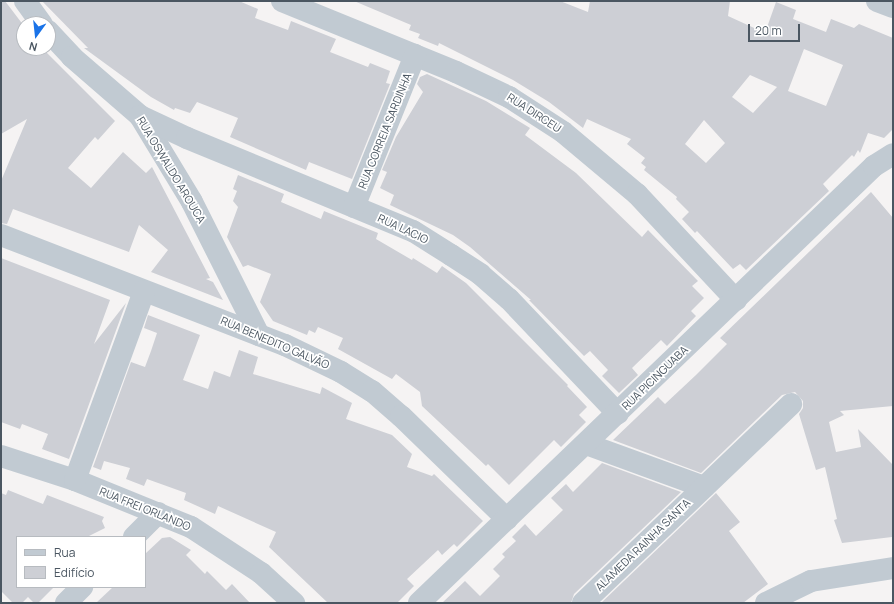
<!DOCTYPE html>
<meta charset="utf-8">
<style>
body{margin:0}
#map{position:relative;width:894px;height:604px;overflow:hidden;background:#f5f3f3;font-family:Manrope,sans-serif}
div>[style]{position:absolute}
.building>*{inset:0;background:#cdcfd5}
.minor>*{height:22px;margin:-11px;padding:0 11px;transform-origin:11px;border-radius:11px;background:#c1cad2}
span{translate:-50% -50%;white-space:nowrap;text-align:center;line-height:1.15;-webkit-text-stroke:3.5px #fff;paint-order:stroke}
.street-label{font-size:11px;color:#4a5661}
.frame{position:absolute;inset:0;border:2px solid #4a5661;pointer-events:none}
.legend{position:absolute;left:16px;top:536px;width:130px;height:52px;box-sizing:border-box;background:#fff;border:1px solid #b7bbc0;margin:0;padding:5px 7px;list-style:none;font-size:12px;color:#4a5661}
.legend li{display:flex;align-items:center;gap:8px;height:20px}
.legend b{width:20px;border:1px solid #b7bbc0}
.north{position:absolute;left:16px;top:16px;width:40px;height:40px;box-sizing:border-box;background:#fff;border:1px solid #b7bbc0;border-radius:50%;rotate:195deg;font-size:11px;font-weight:700;line-height:16px;text-align:center;color:#4a5661}
.north::after{content:'';display:block;margin:auto;width:14px;height:18px;background:#1a73e8;clip-path:polygon(50% 0,100% 100%,50% 72%,0 100%)}
.scale{position:absolute;left:748px;top:24px;width:52px;height:18px;box-sizing:border-box;border:2px solid #4a5661;border-top:0;padding-left:5px;font-size:12px;line-height:14px;white-space:nowrap;color:#4a5661;-webkit-text-stroke:3px #fff;paint-order:stroke}
</style>
<div id="map">
<div class="building">
<div style="clip-path:polygon(1px 1px,5px 1px,24px 26px,24px 48px,42px 48px,115px 121px,98px 140px,95px 137px,68px 168px,91px 188px,123px 152px,146px 173px,152px 167px,210px 278px,206px 279px,213px 282px,223px 300px,151px 272px,168px 250px,139px 225px,129px 252px,13px 209px,7px 224px,1px 223px,1px 181px,27px 119px,1px 134px)"></div>
<div style="clip-path:polygon(42px 1px,239px 1px,258px 9px,255px 18px,288px 30px,291px 21px,336px 39px,330px 52px,368px 67px,370px 63px,390px 71px,386px 83px,390px 84px,352px 179px,309px 162px,306px 170px,230px 137px,238px 118px,197px 102px,190px 113px,175px 108px,174px 110px,151px 97px,84px 48px,88px 48px)"></div>
<div style="clip-path:polygon(evenodd,354px 1px,560px 1px,588px 12px,590px 1px,730px 1px,728px 16px,765px 33px,776px 2px,796px 10px,793px 19px,826px 32px,831px 19px,854px 28px,859px 24px,893px 38px,893px 129px,884px 138px,868px 133px,860px 153px,858px 150px,854px 157px,852px 155px,823px 184px,829px 191px,746px 270px,740px 264px,733px 269px,697px 231px,695px 233px,682px 219px,689px 212px,676px 199px,677px 197px,644px 170px,646px 167px,641px 163px,645px 158px,627px 144px,631px 139px,587px 119px,583px 128px,549px 102px,513px 80px,439px 43px,438px 46px,418px 38px,420px 34px,409px 30px,411px 25px,354px 1px,804px 49px,843px 65px,826px 106px,788px 91px,804px 49px,354px 1px,750px 75px,777px 87px,753px 113px,732px 97px,750px 75px,354px 1px,704px 120px,725px 143px,706px 163px,685px 144px,704px 120px)"></div>
<div style="clip-path:polygon(427px 74px,486px 101px,530px 128px,525px 135px,576px 173px,642px 237px,648px 230px,698px 281px,692px 286px,704px 298px,691px 311px,696px 316px,667px 346px,661px 340px,632px 368px,638px 375px,619px 393px,602px 376px,608px 370px,590px 351px,584px 356px,529px 300px,531px 300px,470px 247px,453px 235px,390px 205px,394px 195px,380px 188px,387px 172px,382px 170px,396px 137px,423px 92px,417px 84px,420px 77px)"></div>
<div style="clip-path:polygon(238px 175px,284px 194px,281px 202px,321px 219px,324px 211px,378px 233px,376px 239px,412px 260px,413px 258px,437px 273px,442px 266px,466px 283px,568px 385px,567px 386px,587px 407px,579px 415px,586px 422px,561px 447px,554px 440px,509px 485px,488px 464px,486px 466px,422px 406px,420px 392px,396px 374px,392px 379px,338px 349px,343px 338px,318px 327px,315px 333px,309px 330px,307px 335px,273px 321px,260px 302px,271px 274px,248px 265px,243px 267px,227px 237px,238px 207px,233px 201px,237px 191px,233px 189px)"></div>
<div style="clip-path:polygon(871px 192px,893px 218px,893px 406px,840px 411px,844px 415px,829px 422px,836px 452px,861px 447px,858px 429px,892px 464px,892px 537px,842px 543px,834px 520px,837px 519px,825px 467px,816px 470px,799px 414px,803px 408px,803px 401px,795px 392px,782px 395px,701px 473px,613px 440px,658px 397px,665px 404px,696px 375px,727px 344px,720px 338px)"></div>
<div style="clip-path:polygon(1px 258px,110px 300px,94px 344px,126px 303px,69px 459px,42px 449px,48px 434px,22px 424px,20px 429px,1px 422px)"></div>
<div style="clip-path:polygon(148px 315px,200px 335px,183px 380px,208px 389px,214px 371px,230px 377px,239px 350px,258px 357px,253px 374px,320px 394px,322px 387px,352px 403px,346px 419px,392px 435px,412px 454px,407px 467px,432px 476px,434px 474px,483px 521px,457px 547px,454px 544px,442px 555px,438px 550px,407px 579px,414px 586px,397px 603px,328px 603px,269px 547px,276px 532px,218px 506px,215px 514px,184px 500px,186px 493px,147px 479px,144px 486px,126px 479px,130px 468px,104px 461px,101px 470px,93px 467px,131px 362px,145px 367px,151px 351px,157px 333px,144px 328px)"></div>
<div style="clip-path:polygon(602px 463px,681px 492px,574px 594px,571px 603px,442px 603px,465px 581px,480px 596px,500px 576px,493px 569px,505px 557px,502px 554px,516px 541px,512px 537px,525px 524px,536px 536px,563px 510px,551px 498px,566px 484px,573px 492px)"></div>
<div style="clip-path:polygon(8px 490px,43px 504px,47px 495px,104px 517px,102px 521px,105px 528px,87px 537px,17px 537px,17px 587px,54px 587px,39px 602px,33px 602px,28px 597px,22px 603px,13px 603px,1px 591px,1px 493px,6px 495px)"></div>
<div style="clip-path:polygon(716px 493px,740px 522px,729px 531px,768px 584px,743px 603px,601px 603px)"></div>
<div style="clip-path:polygon(170px 537px,191px 550px,186px 555px,205px 574px,207px 571px,226px 590px,232px 584px,250px 603px,96px 603px,113px 587px,145px 587px,145px 554px,162px 538px)"></div>
</div>
<div class="minor">
<div style="left:25px;top:1px;width:29px;rotate:54deg"></div>
<div style="left:282px;top:1px;width:188px;rotate:22.2deg"></div>
<div style="left:456px;top:72px;width:59px;rotate:25.3deg"></div>
<div style="left:509px;top:97px;width:64px;rotate:32.9deg"></div>
<div style="left:563px;top:132px;width:97px;rotate:40deg"></div>
<div style="left:637px;top:194px;width:145px;rotate:47deg"></div>
<div style="left:877px;top:1px;width:17px;rotate:21deg"></div>
<div style="left:48px;top:31px;width:35px;rotate:47deg"></div>
<div style="left:72px;top:57px;width:90px;rotate:40.9deg"></div>
<div style="left:140px;top:116px;width:100px;rotate:58.8deg"></div>
<div style="left:192px;top:202px;width:149px;rotate:63.3deg"></div>
<div style="left:140px;top:116px;width:52px;rotate:25.1deg"></div>
<div style="left:187px;top:138px;width:244px;rotate:22.4deg"></div>
<div style="left:413px;top:231px;width:45px;rotate:32.3deg"></div>
<div style="left:451px;top:255px;width:35px;rotate:33deg"></div>
<div style="left:480px;top:274px;width:38px;rotate:41deg"></div>
<div style="left:509px;top:299px;width:158px;rotate:46.5deg"></div>
<div style="left:354px;top:207px;width:164px;rotate:-68.1deg"></div>
<div style="left:1px;top:235px;width:305px;rotate:21.2deg"></div>
<div style="left:285px;top:345px;width:62px;rotate:25.7deg"></div>
<div style="left:341px;top:372px;width:36px;rotate:32deg"></div>
<div style="left:372px;top:391px;width:38px;rotate:41deg"></div>
<div style="left:401px;top:416px;width:148px;rotate:44.2deg"></div>
<div style="left:586px;top:444px;width:126px;rotate:20deg"></div>
<div style="left:1px;top:456px;width:78px;rotate:18deg"></div>
<div style="left:75px;top:480px;width:125px;rotate:22.1deg"></div>
<div style="left:191px;top:527px;width:84px;rotate:33.3deg"></div>
<div style="left:261px;top:573px;width:45px;rotate:42.3deg"></div>
<div style="left:75px;top:480px;width:201px;rotate:-69.9deg"></div>
<div style="left:134px;top:537px;width:34px;rotate:-45deg"></div>
<div style="left:66px;top:603px;width:23px;rotate:-45deg"></div>
<div style="left:419px;top:603px;width:631px;rotate:-43.84deg"></div>
<div style="left:874px;top:166px;width:22px;rotate:-32deg"></div>
<div style="left:583px;top:603px;width:288px;rotate:-43.7deg"></div>
<div style="left:766px;top:603px;width:50px;rotate:-26.1deg"></div>
<div style="left:811px;top:581px;width:83px;rotate:-9deg"></div>
</div>
<div class="street-label">
<span style="left:534px;top:113px;rotate:33deg">RUA DIRCEU</span>
<span style="left:385px;top:131px;rotate:-68deg">RUA CORREIA SARDINHA</span>
<span style="left:171px;top:170px;rotate:59deg">RUA OSWALDO AROUCA</span>
<span style="left:403px;top:229px;rotate:25deg">RUA LACIO</span>
<span style="left:275px;top:343px;rotate:23deg">RUA BENEDITO GALVÃO</span>
<span style="left:655px;top:378px;rotate:-44deg">RUA PICINGUABA</span>
<span style="left:145px;top:509px;rotate:22deg">RUA FREI ORLANDO</span>
<span style="left:643px;top:545px;rotate:-44deg">ALAMEDA RAINHA SANTA</span>
</div>
<div class="frame"></div>
<ul class="legend">
<li><b style="height:5px;background:#c1cad2"></b>Rua</li>
<li><b style="height:11px;background:#cdcfd5"></b>Edifício</li>
</ul>
<div class="north">N</div>
<div class="scale">20 m</div>
</div>
